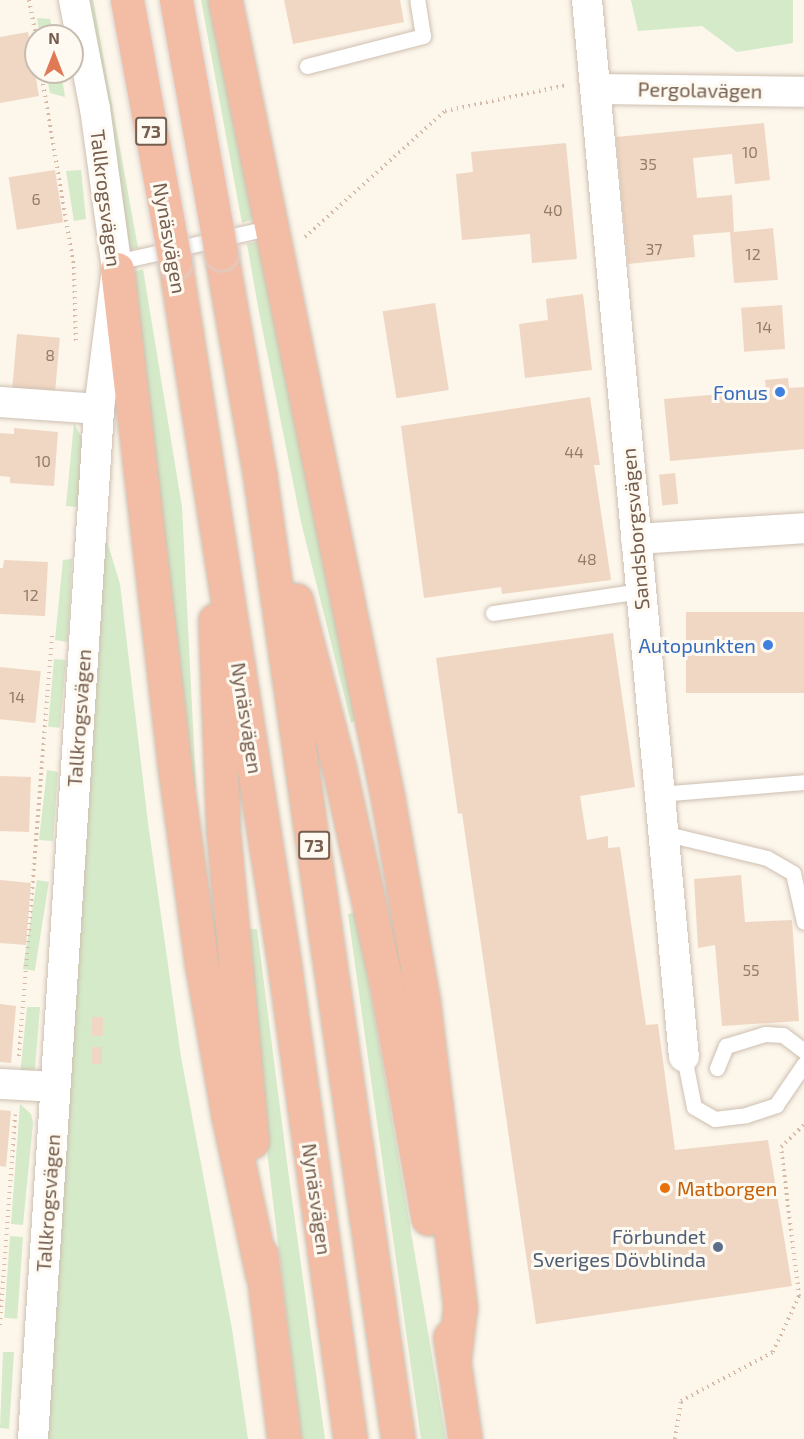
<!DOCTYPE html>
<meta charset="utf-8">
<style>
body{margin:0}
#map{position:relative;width:804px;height:1439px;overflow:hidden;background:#fcf6eb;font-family:"Exo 2",sans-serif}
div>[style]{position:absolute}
.green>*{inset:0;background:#d5eac9;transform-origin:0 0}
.building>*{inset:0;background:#f0d7c3;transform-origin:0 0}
.path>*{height:4px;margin-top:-2px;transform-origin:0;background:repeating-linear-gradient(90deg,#d6baa6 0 1.5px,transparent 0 6px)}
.roads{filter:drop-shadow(0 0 2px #cebfb0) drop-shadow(0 0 2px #cebfb0)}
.lane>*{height:15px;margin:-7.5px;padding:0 7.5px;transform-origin:7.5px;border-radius:7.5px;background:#fff}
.street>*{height:30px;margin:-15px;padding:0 15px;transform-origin:15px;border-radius:15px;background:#fff}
.highway>*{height:33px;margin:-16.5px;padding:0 16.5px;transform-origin:16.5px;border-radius:16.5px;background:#f3bca5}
.bridges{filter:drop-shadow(0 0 2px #d9d2cd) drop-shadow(0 0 2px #d9d2cd)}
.highway-bridge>*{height:33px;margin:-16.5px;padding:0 16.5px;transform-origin:16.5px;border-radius:16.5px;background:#f3bca5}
.dots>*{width:16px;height:16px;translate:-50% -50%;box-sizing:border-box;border:3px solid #fefaf1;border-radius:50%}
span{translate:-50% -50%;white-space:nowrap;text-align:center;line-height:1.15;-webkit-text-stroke:6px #fefaf1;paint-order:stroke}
.number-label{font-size:16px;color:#947c6b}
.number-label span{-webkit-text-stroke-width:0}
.shield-label span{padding:2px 4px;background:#fefaf1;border:2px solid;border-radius:4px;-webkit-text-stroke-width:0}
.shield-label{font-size:18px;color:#765e4e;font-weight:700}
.street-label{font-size:20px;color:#765e4e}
.shop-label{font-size:20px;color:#366cbe}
.right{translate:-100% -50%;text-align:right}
.food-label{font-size:20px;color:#c56008}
.left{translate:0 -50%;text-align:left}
.service-label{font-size:20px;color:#4e5e75}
.north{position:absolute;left:24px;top:24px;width:60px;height:60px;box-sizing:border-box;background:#fefaf1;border:2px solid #c8bcb0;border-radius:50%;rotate:0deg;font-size:16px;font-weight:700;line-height:24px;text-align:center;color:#765e4e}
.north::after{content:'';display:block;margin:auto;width:21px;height:27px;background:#e07a56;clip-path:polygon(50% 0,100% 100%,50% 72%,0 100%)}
</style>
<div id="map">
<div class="green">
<div style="clip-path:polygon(86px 0,93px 0,138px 248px,128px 250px)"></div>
<div style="clip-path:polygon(201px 0,210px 0,257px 218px,242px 223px)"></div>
<div style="clip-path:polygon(631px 0,793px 0,793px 43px,737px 52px,702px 26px,638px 31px)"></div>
<div style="clip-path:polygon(37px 18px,50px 19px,54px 36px,40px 36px)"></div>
<div style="clip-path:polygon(46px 72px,61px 72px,65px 97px,50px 93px)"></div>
<div style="clip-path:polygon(81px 170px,86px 219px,74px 221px,66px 171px)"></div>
<div style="clip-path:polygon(261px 241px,358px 719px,351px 723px,301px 522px,259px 312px,247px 244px)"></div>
<div style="clip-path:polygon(143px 269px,182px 507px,196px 787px,192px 789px,131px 273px)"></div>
<div style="clip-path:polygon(74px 423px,83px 440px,78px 507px,66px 506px)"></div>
<div style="clip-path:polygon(107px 541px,120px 584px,148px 823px,181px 1057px,232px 1329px,248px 1439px,43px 1439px,104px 542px)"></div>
<div style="clip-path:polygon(72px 559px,68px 642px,55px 640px,63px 560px)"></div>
<div style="left:54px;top:659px;width:12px;height:68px;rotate:5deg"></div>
<div style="clip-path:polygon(47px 770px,58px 772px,53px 841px,39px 840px)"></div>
<div style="left:37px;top:880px;width:12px;height:90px;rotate:9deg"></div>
<div style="clip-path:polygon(357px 912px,446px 1439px,421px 1439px,348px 914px)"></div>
<div style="clip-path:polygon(257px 929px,288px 1170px,325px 1439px,301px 1439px,241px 930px)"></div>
<div style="clip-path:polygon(27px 1007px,40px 1007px,35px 1068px,32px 1074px,20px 1075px)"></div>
<div style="clip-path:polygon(20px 1104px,31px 1114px,33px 1123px,23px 1225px,11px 1224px)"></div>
<div style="left:10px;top:1236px;width:13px;height:82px;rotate:4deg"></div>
<div style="clip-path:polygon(3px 1352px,14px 1352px,9px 1429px,0 1428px)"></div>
</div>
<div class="building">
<div style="clip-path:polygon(284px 0,400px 0,404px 22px,293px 44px)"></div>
<div style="clip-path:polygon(28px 32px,39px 96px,0 103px,0 37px)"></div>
<div style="clip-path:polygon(764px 123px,770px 180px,735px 184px,732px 154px,693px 158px,697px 198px,732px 195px,734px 232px,773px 228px,778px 280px,734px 283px,730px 232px,693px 235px,695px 257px,628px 264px,616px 137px)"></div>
<div style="clip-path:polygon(566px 143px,577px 259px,532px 263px,530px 234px,462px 240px,456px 174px,473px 172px,471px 152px)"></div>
<div style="left:55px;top:170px;width:53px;height:47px;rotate:81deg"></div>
<div style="clip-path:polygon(583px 294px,592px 370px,525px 378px,519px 324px,548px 320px,546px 299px)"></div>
<div style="left:435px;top:303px;width:88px;height:53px;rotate:81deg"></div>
<div style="left:782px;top:305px;width:44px;height:41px;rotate:86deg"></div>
<div style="left:17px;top:334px;width:43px;height:54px;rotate:5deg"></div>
<div style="clip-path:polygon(788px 378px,789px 388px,804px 387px,804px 449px,670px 461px,664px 399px,766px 390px,765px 380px)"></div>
<div style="clip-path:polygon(590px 397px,600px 465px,594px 465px,611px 580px,502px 594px,501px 587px,424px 598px,401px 426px)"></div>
<div style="clip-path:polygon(14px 428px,58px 432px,54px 486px,10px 483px,10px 477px,0 476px,0 433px,14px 434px)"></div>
<div style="left:675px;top:473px;width:31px;height:16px;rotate:84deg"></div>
<div style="clip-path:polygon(4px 560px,48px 562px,45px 616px,0 614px,0 568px,3px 568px)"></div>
<div style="left:804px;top:612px;width:81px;height:118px;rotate:90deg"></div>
<div style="clip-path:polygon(613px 633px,635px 787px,580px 796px,587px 840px,608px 836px,608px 848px,620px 847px,646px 1025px,658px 1024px,675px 1150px,768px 1140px,792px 1286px,536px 1324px,462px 813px,458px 814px,436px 658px)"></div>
<div style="left:0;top:667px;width:41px;height:52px;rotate:6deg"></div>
<div style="left:0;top:776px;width:31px;height:55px;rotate:2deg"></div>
<div style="clip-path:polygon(741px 875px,745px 922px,792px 920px,799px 1021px,722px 1026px,715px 945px,698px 948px,694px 879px)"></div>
<div style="clip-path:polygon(0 880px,31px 883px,26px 945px,0 943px)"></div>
<div style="clip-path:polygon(0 1004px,16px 1006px,11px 1063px,0 1062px)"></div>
<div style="left:92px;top:1017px;width:11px;height:19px"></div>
<div style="left:92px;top:1047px;width:10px;height:17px"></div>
<div style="clip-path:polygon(0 1110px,11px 1111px,6px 1167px,0 1166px)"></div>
</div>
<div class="path">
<div style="left:29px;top:0;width:38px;rotate:79deg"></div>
<div style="left:41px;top:72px;width:198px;rotate:80.4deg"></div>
<div style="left:74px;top:267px;width:74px;rotate:88.5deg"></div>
<div style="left:305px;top:237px;width:188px;rotate:-42deg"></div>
<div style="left:445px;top:111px;width:125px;rotate:-12deg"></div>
<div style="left:19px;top:1056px;width:424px;rotate:-85.5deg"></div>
<div style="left:0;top:1325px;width:211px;rotate:-85.9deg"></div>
<div style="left:675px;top:1439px;width:38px;rotate:-81deg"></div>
<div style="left:681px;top:1401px;width:104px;rotate:-28deg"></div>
<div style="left:773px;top:1352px;width:62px;rotate:-65.1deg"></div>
<div style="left:799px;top:1296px;width:150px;rotate:-96.9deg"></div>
<div style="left:781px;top:1147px;width:32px;rotate:-44deg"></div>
</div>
<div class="roads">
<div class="lane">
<div style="left:307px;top:66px;width:120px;rotate:-14.5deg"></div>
<div style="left:423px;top:36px;width:36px;rotate:-99deg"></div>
<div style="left:116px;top:262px;width:161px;rotate:-12.6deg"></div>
<div style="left:493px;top:613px;width:150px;rotate:-8.5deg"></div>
<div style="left:659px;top:794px;width:145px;rotate:-4.7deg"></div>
<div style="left:663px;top:833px;width:107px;rotate:13.5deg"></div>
<div style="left:767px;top:858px;width:30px;rotate:30deg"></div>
<div style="left:793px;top:873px;width:50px;rotate:77.3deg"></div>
<div style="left:684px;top:1057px;width:51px;rotate:78.7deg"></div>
<div style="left:694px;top:1107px;width:24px;rotate:30deg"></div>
<div style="left:715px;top:1119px;width:31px;rotate:-7deg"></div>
<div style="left:746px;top:1115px;width:32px;rotate:-18deg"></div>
<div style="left:776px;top:1105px;width:50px;rotate:-55.7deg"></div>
<div style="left:717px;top:1068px;width:24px;rotate:-68deg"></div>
<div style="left:726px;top:1046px;width:41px;rotate:-17.1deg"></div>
<div style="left:765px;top:1034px;width:18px;rotate:3deg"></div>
<div style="left:783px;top:1035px;width:26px;rotate:37deg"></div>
</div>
<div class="street">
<div style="left:587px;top:0;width:1061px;rotate:84.76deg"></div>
<div style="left:596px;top:89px;width:208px;rotate:0.8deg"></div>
<div style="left:0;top:402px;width:99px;rotate:4deg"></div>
<div style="left:636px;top:539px;width:168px;rotate:-3.7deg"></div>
<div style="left:0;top:1084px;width:55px;rotate:3.1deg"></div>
<div style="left:33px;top:1439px;width:1032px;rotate:-86.33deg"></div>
<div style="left:99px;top:409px;width:141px;rotate:-82.7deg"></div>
<div style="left:117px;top:269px;width:162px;rotate:-97.8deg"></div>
<div style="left:95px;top:109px;width:111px;rotate:-100.9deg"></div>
</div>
<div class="highway">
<div style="left:225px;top:0;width:816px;rotate:78.48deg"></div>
<div style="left:388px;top:800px;width:203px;rotate:80.1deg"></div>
<div style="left:423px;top:1000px;width:310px;rotate:83.1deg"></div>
<div style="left:460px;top:1308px;width:51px;rotate:96.7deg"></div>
<div style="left:221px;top:253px;width:227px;rotate:80.1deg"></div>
<div style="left:260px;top:477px;width:972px;rotate:81.84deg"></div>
<div style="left:175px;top:262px;width:708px;rotate:81.15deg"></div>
<div style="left:284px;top:962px;width:482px;rotate:82.1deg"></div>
<div style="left:117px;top:269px;width:504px;rotate:83.4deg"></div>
<div style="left:175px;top:770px;width:198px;rotate:82.2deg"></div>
<div style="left:202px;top:966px;width:151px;rotate:80.1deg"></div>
<div style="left:228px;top:1115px;width:163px;rotate:77.9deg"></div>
<div style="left:296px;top:600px;width:172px;rotate:75.6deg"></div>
<div style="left:339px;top:767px;width:220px;rotate:77.7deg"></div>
<div style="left:386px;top:982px;width:240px;rotate:79.9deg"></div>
<div style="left:215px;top:620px;width:209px;rotate:87.8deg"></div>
<div style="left:223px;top:829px;width:314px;rotate:84.7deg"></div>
<div style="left:261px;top:1254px;width:186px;rotate:82.9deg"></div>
<div style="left:450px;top:1337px;width:103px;rotate:81.6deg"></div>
</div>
</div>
<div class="bridges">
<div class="highway-bridge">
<div style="left:127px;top:0;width:266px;rotate:79.6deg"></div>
<div style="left:176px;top:0;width:257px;rotate:79.9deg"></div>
</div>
</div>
<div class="dots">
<div style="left:780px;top:392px;background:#3f7fe0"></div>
<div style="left:768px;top:645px;background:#3f7fe0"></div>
<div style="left:665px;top:1188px;background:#e8710a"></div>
<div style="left:718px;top:1247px;background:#5c6f8a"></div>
</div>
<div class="number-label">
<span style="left:750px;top:152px">10</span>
<span style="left:648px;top:164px">35</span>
<span style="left:36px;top:199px">6</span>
<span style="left:553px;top:210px">40</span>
<span style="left:654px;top:249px">37</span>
<span style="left:753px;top:254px">12</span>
<span style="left:764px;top:327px">14</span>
<span style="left:50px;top:355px">8</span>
<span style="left:574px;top:452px">44</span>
<span style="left:43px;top:461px">10</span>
<span style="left:587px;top:559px">48</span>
<span style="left:31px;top:595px">12</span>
<span style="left:17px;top:697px">14</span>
<span style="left:751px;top:970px">55</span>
</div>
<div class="shield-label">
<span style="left:151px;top:131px">73</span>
<span style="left:314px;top:845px">73</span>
</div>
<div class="street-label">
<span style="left:700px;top:90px;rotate:1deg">Pergolavägen</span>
<span style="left:106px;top:198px;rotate:83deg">Tallkrogsvägen</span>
<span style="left:170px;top:238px;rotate:80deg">Nynäsvägen</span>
<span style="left:635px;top:529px;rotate:-95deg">Sandsborgsvägen</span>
<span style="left:79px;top:718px;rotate:-86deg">Tallkrogsvägen</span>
<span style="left:247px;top:718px;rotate:81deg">Nynäsvägen</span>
<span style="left:317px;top:1199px;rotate:82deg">Nynäsvägen</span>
<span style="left:48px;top:1203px;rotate:-86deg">Tallkrogsvägen</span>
</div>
<div class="shop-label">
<span class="right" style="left:768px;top:392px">Fonus</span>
<span class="right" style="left:756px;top:645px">Autopunkten</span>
</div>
<div class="food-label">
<span class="left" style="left:677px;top:1188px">Matborgen</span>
</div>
<div class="service-label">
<span class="right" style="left:706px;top:1248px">Förbundet<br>Sveriges Dövblinda</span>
</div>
<div class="north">N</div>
</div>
